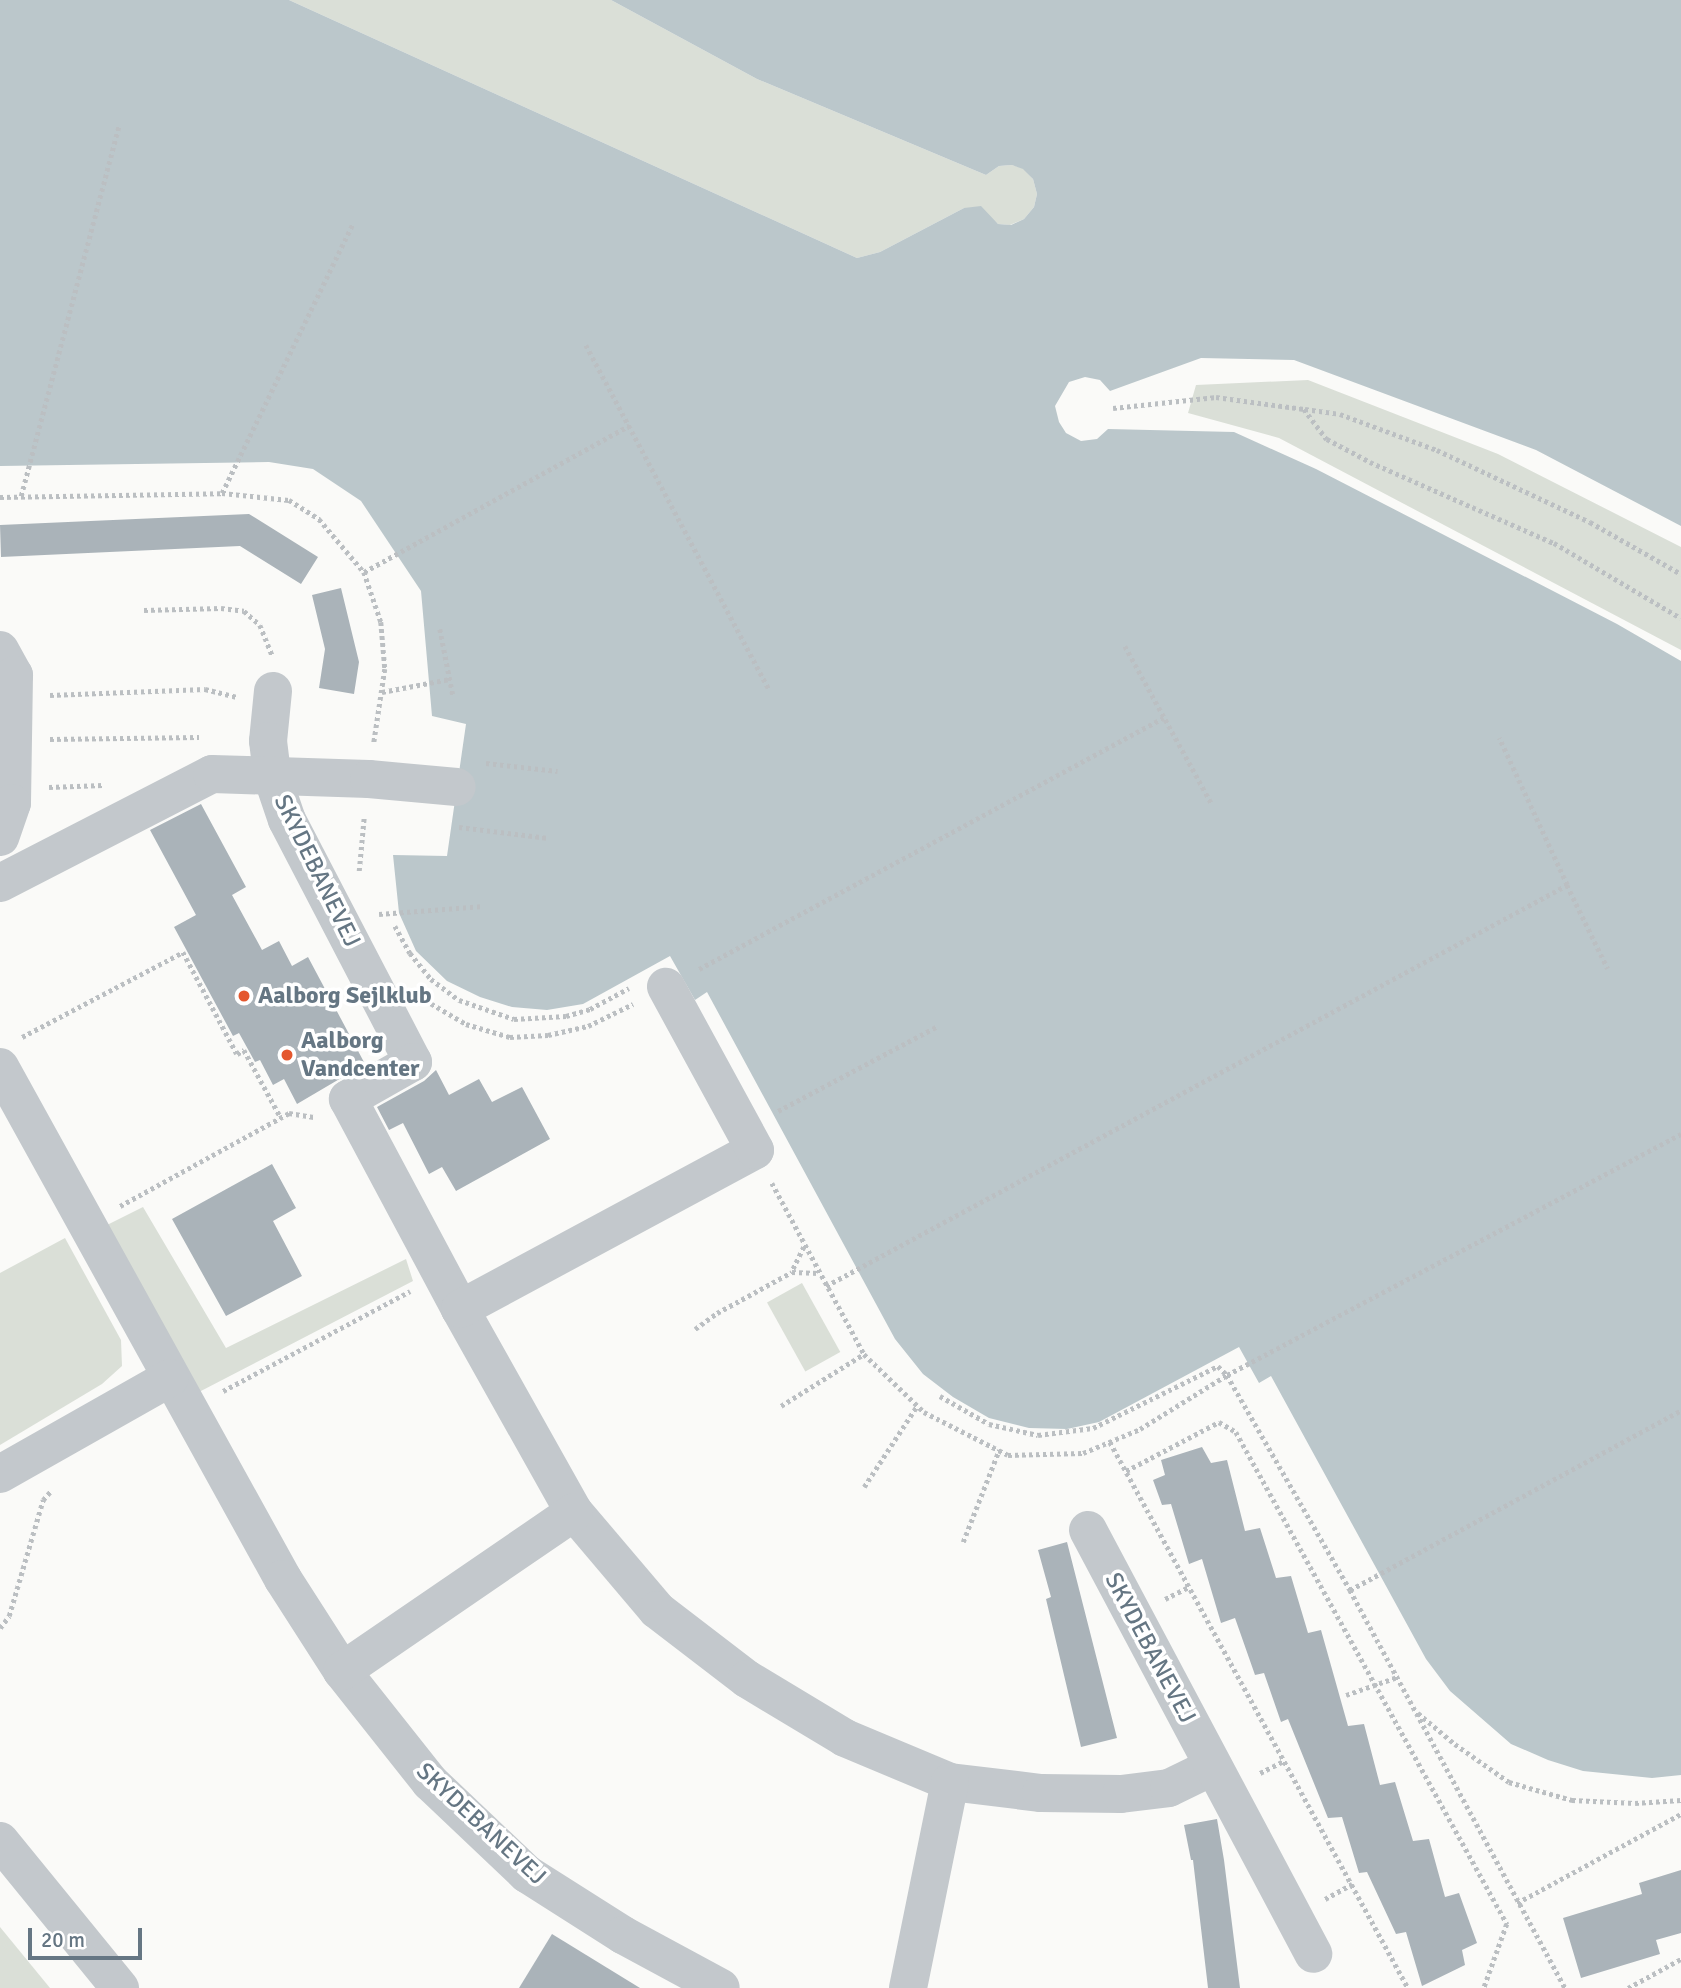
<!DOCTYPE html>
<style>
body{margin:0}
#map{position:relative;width:1681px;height:1988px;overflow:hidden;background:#fafaf8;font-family:Signika,sans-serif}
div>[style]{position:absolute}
.green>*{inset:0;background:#dadfd7;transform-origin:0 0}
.water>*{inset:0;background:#bbc7cb}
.building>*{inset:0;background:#aab3b9}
.path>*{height:4.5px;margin-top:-2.25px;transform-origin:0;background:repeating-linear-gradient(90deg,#bbbfc2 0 3.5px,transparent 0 7px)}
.minor>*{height:38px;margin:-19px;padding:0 19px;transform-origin:19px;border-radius:19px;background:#c3c8cc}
.dots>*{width:19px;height:19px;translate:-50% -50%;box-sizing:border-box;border:4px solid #fff;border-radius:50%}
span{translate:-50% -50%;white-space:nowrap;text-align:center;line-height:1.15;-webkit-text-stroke:7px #fff;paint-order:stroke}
.street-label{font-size:24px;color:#657683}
.poi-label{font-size:24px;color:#657683;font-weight:700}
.left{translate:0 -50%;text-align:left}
.scale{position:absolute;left:28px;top:1928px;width:114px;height:32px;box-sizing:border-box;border:4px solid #657683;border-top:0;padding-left:9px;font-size:21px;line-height:24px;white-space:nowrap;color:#657683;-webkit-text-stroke:5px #fff;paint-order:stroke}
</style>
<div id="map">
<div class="green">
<div style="clip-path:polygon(289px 0,611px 0,757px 79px,986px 175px,999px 166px,1012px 165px,1023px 168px,1033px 179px,1037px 194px,1034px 207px,1024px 219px,1010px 225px,998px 224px,987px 215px,964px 208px,880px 252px,857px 258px)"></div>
<div style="clip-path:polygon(1308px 380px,1498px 454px,1681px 547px,1681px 650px,1279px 438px,1188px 413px,1196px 385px)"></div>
<div style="clip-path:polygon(143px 1207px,226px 1348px,406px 1259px,413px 1281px,199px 1392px,107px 1225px)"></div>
<div style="clip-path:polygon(65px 1238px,121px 1340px,122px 1366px,102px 1384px,0 1445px,0 1273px)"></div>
<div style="left:802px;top:1283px;width:79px;height:40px;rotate:61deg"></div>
<div style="clip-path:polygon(0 1927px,50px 1988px,0 1988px)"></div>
</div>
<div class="water">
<div style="clip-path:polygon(0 0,289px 0,857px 258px,880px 252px,964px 208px,981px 206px,998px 224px,1011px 225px,1024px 219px,1034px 207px,1037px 194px,1033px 179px,1023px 169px,1012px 165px,999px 166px,986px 175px,757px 79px,611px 0,1681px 0,1681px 526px,1536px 450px,1294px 360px,1201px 358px,1110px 391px,1100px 380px,1085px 377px,1069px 382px,1055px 406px,1059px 422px,1066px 433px,1081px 441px,1097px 439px,1108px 429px,1234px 432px,1316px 469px,1617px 624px,1681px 661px,1681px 1775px,1652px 1778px,1583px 1771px,1548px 1760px,1511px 1744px,1450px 1691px,1426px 1659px,1271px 1376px,1259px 1383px,1239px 1347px,1099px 1422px,1067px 1429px,1029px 1428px,989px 1418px,953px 1397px,923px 1374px,895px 1339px,707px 992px,695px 1000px,670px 956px,583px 1004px,547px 1010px,512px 1007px,480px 997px,447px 981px,416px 951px,399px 913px,393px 855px,447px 856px,466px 724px,432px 716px,421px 591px,361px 501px,313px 469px,269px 462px,0 466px)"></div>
</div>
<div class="building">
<div style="clip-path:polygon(249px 514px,318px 557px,301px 584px,240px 546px,1px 557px,0 525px)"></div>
<div style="clip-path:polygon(341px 588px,359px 662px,354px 694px,319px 688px,325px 649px,312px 595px)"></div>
<div style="clip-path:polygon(201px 804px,246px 887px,232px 895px,262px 950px,279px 941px,292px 966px,308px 957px,365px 1064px,297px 1104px,284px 1079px,273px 1085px,260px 1060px,255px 1062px,239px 1033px,233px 1036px,174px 927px,196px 915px,150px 830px)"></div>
<div style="clip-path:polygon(436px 1070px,449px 1095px,479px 1079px,492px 1102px,522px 1087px,550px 1139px,456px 1191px,442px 1167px,429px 1174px,403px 1123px,389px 1130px,377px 1107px,424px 1081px)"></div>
<div style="clip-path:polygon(272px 1164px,296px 1208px,273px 1221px,302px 1276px,226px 1316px,172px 1219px)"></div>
<div style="clip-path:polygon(1202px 1447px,1211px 1463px,1227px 1460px,1245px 1531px,1260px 1528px,1276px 1578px,1291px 1576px,1308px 1633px,1321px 1630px,1348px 1726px,1364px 1724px,1380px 1785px,1395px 1782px,1413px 1841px,1429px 1839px,1445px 1897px,1459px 1893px,1477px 1943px,1462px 1950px,1465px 1965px,1422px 1986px,1406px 1932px,1396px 1934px,1367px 1872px,1359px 1873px,1342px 1817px,1328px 1818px,1288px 1719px,1281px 1722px,1264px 1673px,1255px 1675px,1235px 1618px,1221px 1623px,1202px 1559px,1189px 1564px,1171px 1504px,1162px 1505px,1153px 1480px,1165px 1475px,1161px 1460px)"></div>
<div style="clip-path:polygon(1067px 1542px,1117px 1738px,1081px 1747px,1046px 1599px,1051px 1597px,1038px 1550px)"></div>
<div style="clip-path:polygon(1217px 1819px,1224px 1860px,1240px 1988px,1208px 1988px,1193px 1860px,1191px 1860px,1184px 1825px)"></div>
<div style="clip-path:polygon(1681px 1870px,1681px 1933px,1656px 1940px,1660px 1954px,1581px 1978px,1563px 1918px,1642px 1894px,1639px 1883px)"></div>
<div style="clip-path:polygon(552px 1934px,640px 1988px,519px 1988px)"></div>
</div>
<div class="path">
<div style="left:586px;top:345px;width:390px;rotate:62deg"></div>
<div style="left:1113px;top:408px;width:104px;rotate:-6.1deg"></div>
<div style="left:1216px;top:397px;width:89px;rotate:7.8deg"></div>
<div style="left:1304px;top:409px;width:38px;rotate:53deg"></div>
<div style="left:1327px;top:439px;width:49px;rotate:28.1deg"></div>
<div style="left:1370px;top:462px;width:201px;rotate:23.8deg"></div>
<div style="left:1554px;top:543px;width:147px;rotate:30.6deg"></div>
<div style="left:1305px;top:409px;width:35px;rotate:8deg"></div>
<div style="left:1340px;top:414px;width:103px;rotate:20.4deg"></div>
<div style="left:1437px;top:450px;width:169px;rotate:25.2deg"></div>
<div style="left:1590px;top:522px;width:105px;rotate:29.7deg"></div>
<div style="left:222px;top:493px;width:298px;rotate:-64.1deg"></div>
<div style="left:21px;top:496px;width:384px;rotate:-75.2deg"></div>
<div style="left:0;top:497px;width:222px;rotate:-1deg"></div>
<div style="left:222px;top:493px;width:67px;rotate:6deg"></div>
<div style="left:289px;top:500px;width:36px;rotate:32deg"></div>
<div style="left:319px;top:519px;width:70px;rotate:49.7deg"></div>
<div style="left:364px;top:572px;width:53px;rotate:71.2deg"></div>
<div style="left:381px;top:622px;width:47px;rotate:85.1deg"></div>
<div style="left:385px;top:669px;width:75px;rotate:98.5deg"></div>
<div style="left:364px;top:572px;width:303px;rotate:-28.9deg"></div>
<div style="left:144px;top:610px;width:77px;rotate:-1.5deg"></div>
<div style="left:221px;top:608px;width:23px;rotate:7deg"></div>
<div style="left:244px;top:611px;width:21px;rotate:41deg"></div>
<div style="left:260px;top:625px;width:32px;rotate:68deg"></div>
<div style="left:440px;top:629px;width:67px;rotate:78.9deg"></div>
<div style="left:1125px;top:646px;width:180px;rotate:61.2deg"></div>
<div style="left:382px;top:692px;width:69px;rotate:-10.8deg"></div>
<div style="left:50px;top:695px;width:155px;rotate:-2.2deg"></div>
<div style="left:205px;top:689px;width:32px;rotate:14deg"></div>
<div style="left:50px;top:739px;width:149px;rotate:-0.8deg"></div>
<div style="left:486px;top:763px;width:72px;rotate:6.3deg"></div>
<div style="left:49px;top:787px;width:54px;rotate:-2.1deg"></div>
<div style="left:459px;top:827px;width:90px;rotate:7deg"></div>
<div style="left:359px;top:871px;width:54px;rotate:-84.7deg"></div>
<div style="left:1567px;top:885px;width:93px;rotate:64deg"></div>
<div style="left:379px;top:914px;width:105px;rotate:-4.4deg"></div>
<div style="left:395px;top:926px;width:31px;rotate:61deg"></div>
<div style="left:410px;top:953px;width:33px;rotate:51deg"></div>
<div style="left:431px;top:979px;width:35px;rotate:37deg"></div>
<div style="left:459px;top:1000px;width:58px;rotate:19.1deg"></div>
<div style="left:514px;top:1019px;width:52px;rotate:-3.3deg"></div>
<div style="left:566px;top:1016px;width:25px;rotate:-16deg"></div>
<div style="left:590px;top:1009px;width:44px;rotate:-28.3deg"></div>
<div style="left:699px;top:969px;width:528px;rotate:-28.41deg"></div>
<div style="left:425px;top:1000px;width:48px;rotate:30.3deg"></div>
<div style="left:466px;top:1024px;width:46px;rotate:16.5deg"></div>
<div style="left:510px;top:1037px;width:38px;rotate:-3deg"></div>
<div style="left:548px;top:1035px;width:41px;rotate:-12.7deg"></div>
<div style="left:588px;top:1026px;width:50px;rotate:-26.1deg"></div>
<div style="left:22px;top:1037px;width:182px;rotate:-27.8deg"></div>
<div style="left:183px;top:952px;width:115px;rotate:62.1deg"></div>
<div style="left:237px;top:1054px;width:8px;rotate:-30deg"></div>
<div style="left:244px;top:1050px;width:77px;rotate:61.4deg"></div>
<div style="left:778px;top:1111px;width:181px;rotate:-28deg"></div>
<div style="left:772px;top:1183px;width:194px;rotate:61.7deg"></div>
<div style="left:864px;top:1354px;width:83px;rotate:44deg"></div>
<div style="left:924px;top:1412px;width:94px;rotate:27.1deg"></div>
<div style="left:1008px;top:1455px;width:75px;rotate:-1.5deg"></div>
<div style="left:1083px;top:1453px;width:62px;rotate:-22.8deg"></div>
<div style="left:1140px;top:1429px;width:102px;rotate:-31.8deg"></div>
<div style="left:1227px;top:1375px;width:248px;rotate:60.2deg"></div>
<div style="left:1350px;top:1590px;width:452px;rotate:61.6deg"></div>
<div style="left:120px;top:1206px;width:193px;rotate:-28.8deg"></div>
<div style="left:289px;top:1113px;width:25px;rotate:9deg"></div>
<div style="left:804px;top:1247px;width:28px;rotate:116deg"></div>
<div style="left:792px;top:1272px;width:27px;rotate:2deg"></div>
<div style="left:826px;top:1286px;width:843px;rotate:-28.42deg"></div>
<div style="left:1567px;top:885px;width:162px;rotate:-114.8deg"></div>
<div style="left:695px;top:1329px;width:27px;rotate:-36deg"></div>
<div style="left:717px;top:1313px;width:85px;rotate:-28.7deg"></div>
<div style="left:223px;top:1391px;width:212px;rotate:-28.1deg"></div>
<div style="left:940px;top:1396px;width:56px;rotate:29.7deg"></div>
<div style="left:989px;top:1424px;width:50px;rotate:12.7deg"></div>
<div style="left:1038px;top:1435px;width:55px;rotate:-7.3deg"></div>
<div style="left:1093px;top:1428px;width:140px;rotate:-26.4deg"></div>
<div style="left:1218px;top:1366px;width:13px;rotate:45deg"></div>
<div style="left:1227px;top:1375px;width:514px;rotate:-27.96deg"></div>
<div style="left:781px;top:1406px;width:98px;rotate:-32.1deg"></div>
<div style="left:1110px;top:1442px;width:622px;rotate:61.37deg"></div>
<div style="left:1126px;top:1471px;width:105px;rotate:-27.8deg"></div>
<div style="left:1219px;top:1422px;width:20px;rotate:30deg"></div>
<div style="left:1236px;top:1432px;width:562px;rotate:61.15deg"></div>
<div style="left:1507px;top:1924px;width:68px;rotate:109.8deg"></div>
<div style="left:864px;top:1487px;width:97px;rotate:-56.8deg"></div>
<div style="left:963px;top:1542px;width:99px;rotate:-68.6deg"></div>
<div style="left:1350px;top:1590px;width:377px;rotate:-28.5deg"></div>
<div style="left:1165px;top:1599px;width:27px;rotate:-27deg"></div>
<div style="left:0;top:1628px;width:15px;rotate:-53deg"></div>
<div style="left:9px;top:1616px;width:121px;rotate:-73.7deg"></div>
<div style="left:43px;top:1500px;width:11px;rotate:-49deg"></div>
<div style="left:1346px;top:1695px;width:54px;rotate:-19.4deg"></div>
<div style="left:1418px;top:1713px;width:48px;rotate:40deg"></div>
<div style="left:1455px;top:1744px;width:66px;rotate:35.1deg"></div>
<div style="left:1509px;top:1782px;width:66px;rotate:15.9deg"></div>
<div style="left:1572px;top:1800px;width:63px;rotate:2.7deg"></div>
<div style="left:1635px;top:1803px;width:46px;rotate:-3.7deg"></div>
<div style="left:1260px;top:1773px;width:27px;rotate:-27deg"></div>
<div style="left:1325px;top:1899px;width:31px;rotate:-29deg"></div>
<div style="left:1517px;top:1903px;width:187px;rotate:-28.5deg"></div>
<div style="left:1628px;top:1988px;width:60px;rotate:-28.7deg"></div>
</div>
<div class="minor">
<div style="left:0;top:650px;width:29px;rotate:61deg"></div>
<div style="left:14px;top:675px;width:128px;rotate:90.9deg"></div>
<div style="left:12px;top:803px;width:36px;rotate:109deg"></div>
<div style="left:273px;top:691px;width:50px;rotate:95.7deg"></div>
<div style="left:268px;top:741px;width:35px;rotate:83deg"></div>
<div style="left:272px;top:776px;width:46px;rotate:71.2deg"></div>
<div style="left:287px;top:820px;width:273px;rotate:62.5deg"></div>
<div style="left:413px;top:1062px;width:75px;rotate:150.4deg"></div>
<div style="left:348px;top:1099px;width:238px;rotate:61.9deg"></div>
<div style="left:460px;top:1309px;width:233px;rotate:60.7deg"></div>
<div style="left:574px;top:1512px;width:128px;rotate:49.7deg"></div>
<div style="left:657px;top:1610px;width:113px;rotate:37.5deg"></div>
<div style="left:747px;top:1679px;width:114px;rotate:31deg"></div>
<div style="left:845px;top:1738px;width:114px;rotate:22.7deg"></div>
<div style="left:950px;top:1782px;width:92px;rotate:6.9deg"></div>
<div style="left:1041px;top:1793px;width:80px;rotate:0.7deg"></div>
<div style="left:1121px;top:1794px;width:48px;rotate:-7.1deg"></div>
<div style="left:1169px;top:1788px;width:48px;rotate:-26deg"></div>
<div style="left:0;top:883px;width:238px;rotate:-27.2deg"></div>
<div style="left:212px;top:774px;width:157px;rotate:1.8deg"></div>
<div style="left:369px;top:779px;width:88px;rotate:5.2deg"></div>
<div style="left:0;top:1067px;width:585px;rotate:61.07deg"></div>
<div style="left:283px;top:1579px;width:109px;rotate:57.3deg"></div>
<div style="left:342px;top:1671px;width:142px;rotate:51.6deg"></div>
<div style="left:430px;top:1782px;width:134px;rotate:43.5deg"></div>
<div style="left:527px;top:1874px;width:114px;rotate:32.4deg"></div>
<div style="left:623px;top:1935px;width:111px;rotate:28.4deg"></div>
<div style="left:460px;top:1309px;width:335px;rotate:-28.3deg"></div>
<div style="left:755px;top:1150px;width:186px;rotate:-118.6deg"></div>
<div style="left:0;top:1474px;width:195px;rotate:-29.5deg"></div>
<div style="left:1088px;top:1530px;width:480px;rotate:62deg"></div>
<div style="left:342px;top:1671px;width:281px;rotate:-34.4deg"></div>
<div style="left:0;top:1841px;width:190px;rotate:50.8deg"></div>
<div style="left:908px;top:1988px;width:210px;rotate:-78.5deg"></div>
</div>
<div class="dots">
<div style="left:244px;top:996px;background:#e4572e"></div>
<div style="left:287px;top:1055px;background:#e4572e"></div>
</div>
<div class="street-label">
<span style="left:317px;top:871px;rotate:64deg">SKYDEBANEVEJ</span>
<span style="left:1150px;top:1648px;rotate:62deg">SKYDEBANEVEJ</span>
<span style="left:481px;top:1824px;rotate:43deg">SKYDEBANEVEJ</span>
</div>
<div class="poi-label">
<span class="left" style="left:258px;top:996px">Aalborg Sejlklub</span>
<span class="left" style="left:301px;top:1055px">Aalborg<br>Vandcenter</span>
</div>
<div class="scale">20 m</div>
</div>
